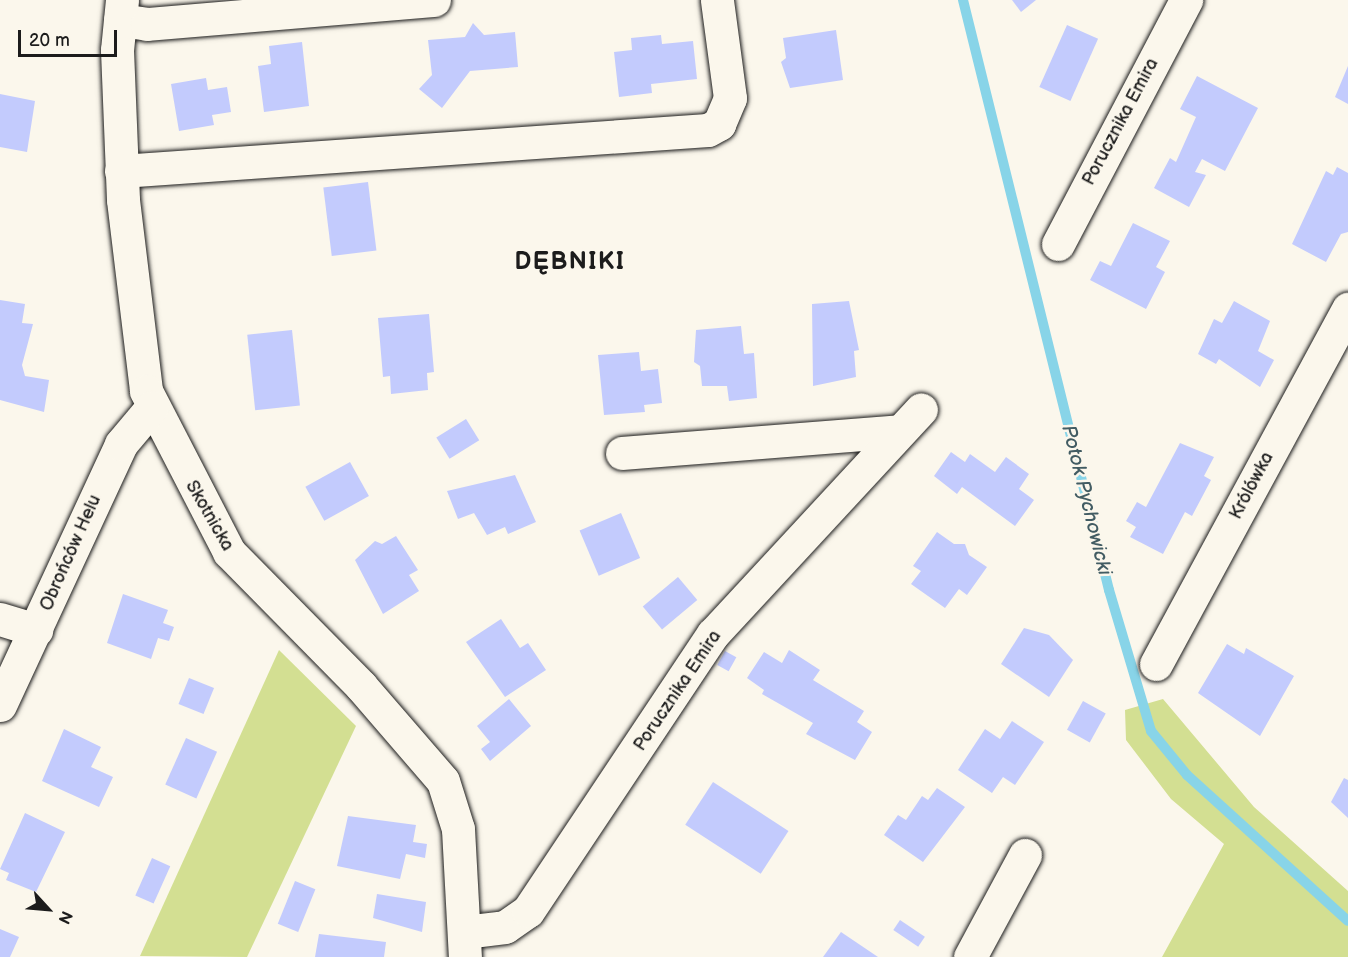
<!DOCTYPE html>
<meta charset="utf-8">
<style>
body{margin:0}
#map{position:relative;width:1348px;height:957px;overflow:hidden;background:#fbf7ec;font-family:"Balsamiq Sans",sans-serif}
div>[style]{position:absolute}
.green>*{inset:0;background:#d3df92}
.stream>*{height:10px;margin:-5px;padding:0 5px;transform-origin:5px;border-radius:5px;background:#88d4e8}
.building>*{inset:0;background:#c3cbfd;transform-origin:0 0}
.roads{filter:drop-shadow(0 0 2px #1c1c1c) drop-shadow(0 0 2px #1c1c1c)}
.minor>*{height:33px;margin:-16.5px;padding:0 16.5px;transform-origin:16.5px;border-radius:16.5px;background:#fbf7ec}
span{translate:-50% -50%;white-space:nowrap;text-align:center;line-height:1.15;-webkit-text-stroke:5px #fbf7ec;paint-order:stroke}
.street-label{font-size:18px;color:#1c1c1c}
.water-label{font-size:20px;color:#425c63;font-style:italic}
.district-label{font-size:24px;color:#1c1c1c;font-weight:700;letter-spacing:1.5px}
.north{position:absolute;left:18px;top:879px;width:60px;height:60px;-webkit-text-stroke:4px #fbf7ec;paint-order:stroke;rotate:116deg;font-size:16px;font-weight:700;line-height:24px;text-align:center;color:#1c1c1c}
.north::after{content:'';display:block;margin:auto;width:21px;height:27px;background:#1c1c1c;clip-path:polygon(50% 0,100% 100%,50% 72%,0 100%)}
.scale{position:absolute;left:18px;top:30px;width:99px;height:27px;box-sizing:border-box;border:3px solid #1c1c1c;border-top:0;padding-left:8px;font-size:18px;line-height:21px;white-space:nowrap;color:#1c1c1c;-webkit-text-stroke:4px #fbf7ec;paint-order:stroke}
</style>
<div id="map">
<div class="green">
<div style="clip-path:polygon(279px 650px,356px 726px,247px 957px,140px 956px)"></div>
<div style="clip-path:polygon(1163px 699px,1254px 807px,1348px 891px,1348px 957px,1162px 957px,1224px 844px,1171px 799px,1126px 740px,1125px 710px)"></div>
</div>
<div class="stream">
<div style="left:963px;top:0;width:608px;rotate:76.1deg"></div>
<div style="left:1109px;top:590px;width:147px;rotate:73.4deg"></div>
<div style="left:1151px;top:731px;width:57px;rotate:50.7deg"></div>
<div style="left:1187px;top:775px;width:217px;rotate:42.2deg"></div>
</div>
<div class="building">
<div style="clip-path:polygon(1012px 0,1036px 0,1021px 12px)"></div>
<div style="clip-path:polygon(473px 23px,484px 35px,515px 32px,518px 67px,470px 71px,442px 108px,419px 89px,432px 75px,428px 40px,465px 37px)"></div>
<div style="left:1067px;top:25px;width:34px;height:68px;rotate:24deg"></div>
<div style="clip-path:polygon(836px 30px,843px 80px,790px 88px,781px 62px,786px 58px,783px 38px)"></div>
<div style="clip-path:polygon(661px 35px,662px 44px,693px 41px,697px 79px,651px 84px,652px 93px,619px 97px,614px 52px,632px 50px,631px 38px)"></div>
<div style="clip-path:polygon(302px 42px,309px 106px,264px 112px,258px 66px,271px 64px,269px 46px)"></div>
<div style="clip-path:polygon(1348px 66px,1348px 104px,1335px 97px)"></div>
<div style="clip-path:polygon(1197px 76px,1258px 108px,1225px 171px,1202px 159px,1195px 172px,1206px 175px,1189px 207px,1154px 188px,1170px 158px,1176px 162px,1196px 117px,1180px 109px)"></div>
<div style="clip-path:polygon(206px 78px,208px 90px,227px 87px,231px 112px,212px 115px,214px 125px,179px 131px,171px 84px)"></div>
<div style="clip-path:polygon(0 94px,35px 101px,27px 152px,0 147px)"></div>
<div style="clip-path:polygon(1337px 167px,1348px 173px,1348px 232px,1341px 234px,1326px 262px,1292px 244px,1326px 171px,1333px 175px)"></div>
<div style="left:368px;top:182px;width:69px;height:45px;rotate:83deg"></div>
<div style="clip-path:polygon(1133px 223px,1170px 241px,1156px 267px,1165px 272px,1146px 309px,1090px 280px,1100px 261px,1111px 266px)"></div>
<div style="clip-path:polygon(0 300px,25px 304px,22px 323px,33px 324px,22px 365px,25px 376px,49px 380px,44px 412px,0 400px)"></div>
<div style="clip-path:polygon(849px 301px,859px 350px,854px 351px,856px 377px,813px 386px,812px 304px)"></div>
<div style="clip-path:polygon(1234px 301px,1270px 321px,1258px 351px,1274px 360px,1260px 387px,1219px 359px,1216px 364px,1198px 354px,1214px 319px,1222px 323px)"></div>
<div style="clip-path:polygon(429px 314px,434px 372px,427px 373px,428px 390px,391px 394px,390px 376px,383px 377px,378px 318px)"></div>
<div style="clip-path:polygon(741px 326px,744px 354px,754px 353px,757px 398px,729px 401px,727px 386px,702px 386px,700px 366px,694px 362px,696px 330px)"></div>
<div style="left:292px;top:330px;width:76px;height:45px;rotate:84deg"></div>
<div style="clip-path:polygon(639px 352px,641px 371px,658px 369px,662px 403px,644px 405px,645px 412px,604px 415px,598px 355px)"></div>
<div style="left:466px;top:419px;width:25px;height:35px;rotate:58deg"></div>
<div style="clip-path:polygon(1180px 443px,1214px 457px,1204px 476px,1211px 480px,1192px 516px,1185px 512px,1163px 554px,1130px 537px,1136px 527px,1126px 521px,1137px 502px,1146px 507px)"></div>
<div style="clip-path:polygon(951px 452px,965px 462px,970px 454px,995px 472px,1006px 457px,1029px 474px,1019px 489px,1034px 500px,1015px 526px,962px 487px,957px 494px,934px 476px)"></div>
<div style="left:350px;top:462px;width:39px;height:51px;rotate:61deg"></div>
<div style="clip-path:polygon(515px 475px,536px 522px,508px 534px,505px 527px,487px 535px,474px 513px,458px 519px,447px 491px)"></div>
<div style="left:621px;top:513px;width:49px;height:45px;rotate:67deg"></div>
<div style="clip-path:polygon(937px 532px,954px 544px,965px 544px,969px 555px,987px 567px,967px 595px,959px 589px,945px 608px,911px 584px,921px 571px,913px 566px)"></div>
<div style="clip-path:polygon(396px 536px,418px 570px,409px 575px,419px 591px,383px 614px,355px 560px,375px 541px,382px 544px)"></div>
<div style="left:678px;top:577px;width:30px;height:46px;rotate:50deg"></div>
<div style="clip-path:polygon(123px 594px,168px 610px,163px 623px,174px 627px,169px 641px,158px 638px,151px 659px,107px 643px)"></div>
<div style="clip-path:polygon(501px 619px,520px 648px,528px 643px,546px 670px,505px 697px,466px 642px)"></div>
<div style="clip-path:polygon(1024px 628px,1049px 635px,1073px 660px,1049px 697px,1001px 664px)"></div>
<div style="clip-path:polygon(1227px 644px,1244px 654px,1246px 648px,1294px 676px,1260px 736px,1198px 693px)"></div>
<div style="clip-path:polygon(789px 650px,820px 670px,813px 680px,864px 711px,857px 722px,872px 732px,855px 760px,806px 734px,813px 723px,762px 694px,764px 690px,747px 678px,764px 652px,782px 663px)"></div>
<div style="left:725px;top:651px;width:13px;height:16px;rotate:29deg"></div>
<div style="left:189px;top:678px;width:27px;height:28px;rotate:22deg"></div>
<div style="clip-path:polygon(509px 699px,531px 726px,490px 761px,481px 749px,490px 742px,477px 726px)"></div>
<div style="left:1083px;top:701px;width:26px;height:33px;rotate:29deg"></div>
<div style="clip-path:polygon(1012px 721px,1044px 742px,1015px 785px,1003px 777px,992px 793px,958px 770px,985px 729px,1000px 739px)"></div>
<div style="clip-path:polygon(64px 729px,101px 747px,91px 767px,113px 777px,99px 807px,42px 781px)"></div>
<div style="left:186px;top:738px;width:34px;height:51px;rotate:24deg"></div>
<div style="clip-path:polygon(1344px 778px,1348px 780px,1348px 818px,1331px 802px)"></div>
<div style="left:713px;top:782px;width:90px;height:51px;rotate:33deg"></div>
<div style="clip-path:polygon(937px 788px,965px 807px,923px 862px,884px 835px,898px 815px,906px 820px,922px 796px,928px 800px)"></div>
<div style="clip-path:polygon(25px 813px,65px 832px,36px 892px,6px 880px,9px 873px,0 869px)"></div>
<div style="clip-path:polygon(348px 816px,416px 825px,413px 842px,427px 844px,425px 858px,406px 854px,400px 879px,337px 866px)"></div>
<div style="left:152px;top:858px;width:20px;height:41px;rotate:24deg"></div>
<div style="left:295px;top:881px;width:22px;height:46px;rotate:22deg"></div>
<div style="clip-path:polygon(377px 894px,426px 902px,422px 932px,373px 918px)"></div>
<div style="left:900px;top:920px;width:30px;height:12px;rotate:34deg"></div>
<div style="clip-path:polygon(0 929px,19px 937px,10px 957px,0 957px)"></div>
<div style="clip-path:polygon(841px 932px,878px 957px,823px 957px)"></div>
<div style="clip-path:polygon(319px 934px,386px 942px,384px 957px,315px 957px)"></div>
</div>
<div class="roads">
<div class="minor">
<div style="left:122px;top:0;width:50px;rotate:95.7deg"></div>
<div style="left:117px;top:50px;width:150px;rotate:87.7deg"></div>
<div style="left:123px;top:200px;width:192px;rotate:83.1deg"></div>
<div style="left:146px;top:391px;width:181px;rotate:62.7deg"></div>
<div style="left:229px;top:552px;width:188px;rotate:45.4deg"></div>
<div style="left:361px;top:686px;width:125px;rotate:49.2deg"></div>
<div style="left:443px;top:781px;width:50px;rotate:72.6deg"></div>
<div style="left:458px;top:829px;width:128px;rotate:86.9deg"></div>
<div style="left:120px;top:20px;width:27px;rotate:8deg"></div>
<div style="left:147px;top:24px;width:288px;rotate:-4.8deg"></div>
<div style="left:121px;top:171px;width:588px;rotate:-4deg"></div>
<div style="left:708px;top:130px;width:13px;rotate:-29deg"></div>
<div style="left:719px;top:124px;width:28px;rotate:-67deg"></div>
<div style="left:730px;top:98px;width:99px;rotate:-97.6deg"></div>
<div style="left:1058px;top:244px;width:276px;rotate:-62.3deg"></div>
<div style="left:622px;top:453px;width:278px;rotate:-4.5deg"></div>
<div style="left:0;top:619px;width:38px;rotate:17deg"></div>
<div style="left:1156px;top:664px;width:404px;rotate:-61.6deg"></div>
<div style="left:0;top:705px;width:288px;rotate:-65.1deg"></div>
<div style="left:121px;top:444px;width:48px;rotate:-50deg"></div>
<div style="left:464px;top:932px;width:41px;rotate:-7deg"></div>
<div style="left:505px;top:927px;width:28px;rotate:-35deg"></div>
<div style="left:528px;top:911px;width:333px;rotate:-56.3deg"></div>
<div style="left:713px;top:634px;width:306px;rotate:-47.2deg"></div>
<div style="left:970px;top:957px;width:116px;rotate:-61.7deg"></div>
</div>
</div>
<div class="street-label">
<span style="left:1121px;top:122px;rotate:-62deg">Porucznika Emira</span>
<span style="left:1252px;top:486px;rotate:-62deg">Królówka</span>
<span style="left:209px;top:516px;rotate:60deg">Skotnicka</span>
<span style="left:71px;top:553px;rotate:-66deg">Obrońców Helu</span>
<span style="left:678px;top:691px;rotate:-56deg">Porucznika Emira</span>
</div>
<div class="water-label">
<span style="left:1086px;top:500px;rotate:76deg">Potok Pychowicki</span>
</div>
<div class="district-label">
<span style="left:570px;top:262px">DĘBNIKI</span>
</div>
<div class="north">N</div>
<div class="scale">20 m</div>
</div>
